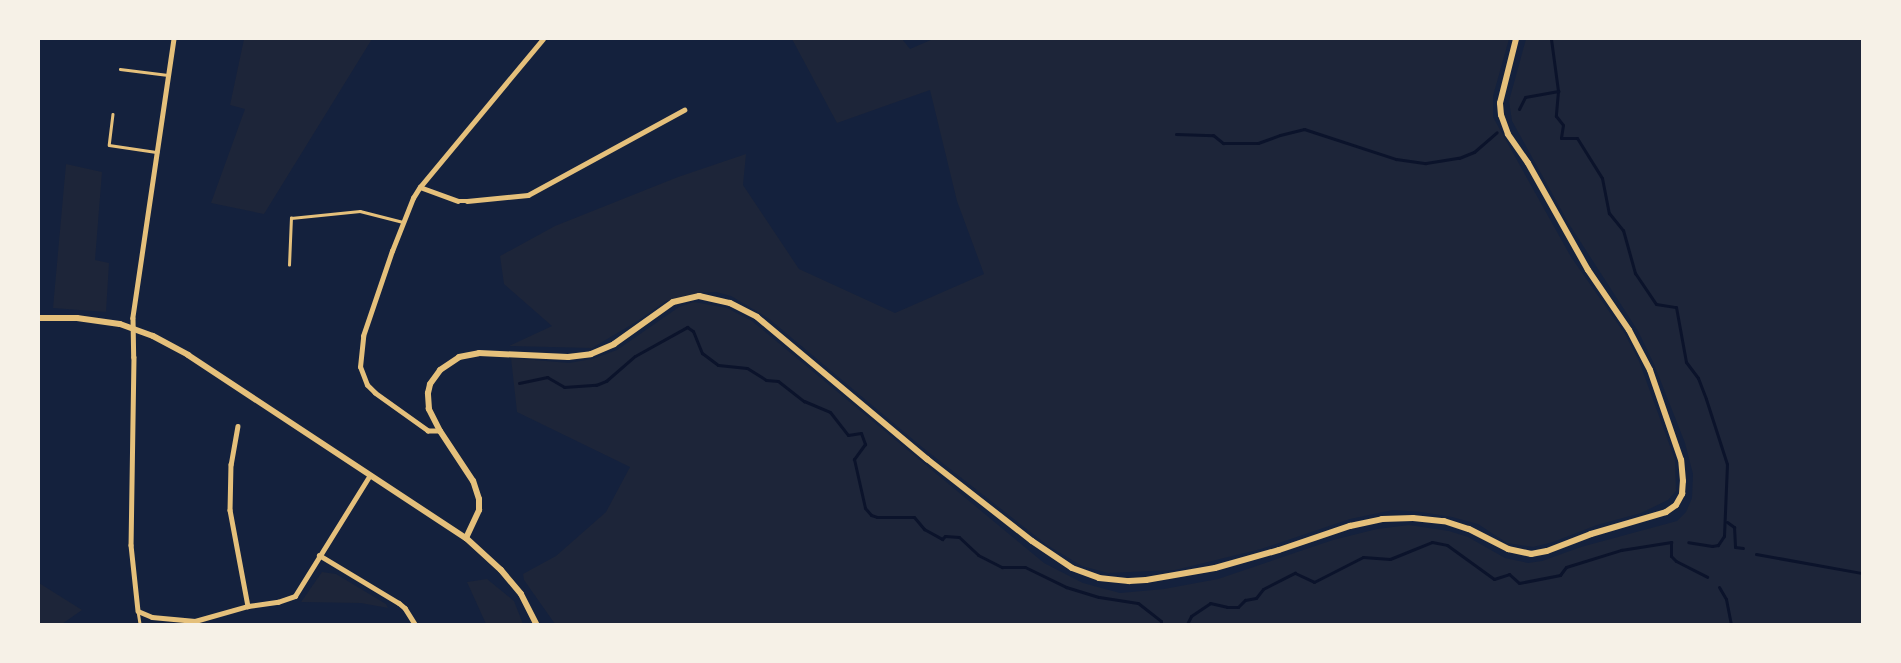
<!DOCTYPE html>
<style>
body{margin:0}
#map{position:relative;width:1901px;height:663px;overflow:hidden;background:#14213d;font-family:Mulish,sans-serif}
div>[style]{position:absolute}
.green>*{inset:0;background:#1d2539}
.stream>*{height:3px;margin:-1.5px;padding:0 1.5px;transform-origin:1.5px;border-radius:1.5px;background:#0b132b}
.service>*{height:2.5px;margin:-1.25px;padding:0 1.25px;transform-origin:1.25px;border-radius:1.25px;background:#e5c07b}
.minor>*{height:4.5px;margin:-2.25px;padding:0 2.25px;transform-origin:2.25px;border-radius:2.25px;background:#e5c07b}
.secondary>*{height:6px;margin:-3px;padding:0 3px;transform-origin:3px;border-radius:3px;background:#e5c07b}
span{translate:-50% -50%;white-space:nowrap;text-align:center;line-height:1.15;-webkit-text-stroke:4.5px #f6f1e7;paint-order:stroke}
.frame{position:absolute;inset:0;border:40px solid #f6f1e7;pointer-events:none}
</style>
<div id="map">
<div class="green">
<div style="clip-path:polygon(244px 39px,372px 39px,264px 214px,211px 203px,245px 109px,230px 105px)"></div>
<div style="clip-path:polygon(792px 39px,902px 39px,910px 49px,933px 39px,1509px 39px,1493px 96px,1493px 117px,1571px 257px,1625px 334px,1639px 361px,1675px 460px,1676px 491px,1668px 500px,1641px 513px,1597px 525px,1553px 542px,1533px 547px,1507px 543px,1478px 524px,1452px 517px,1421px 512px,1393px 510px,1350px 519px,1261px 549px,1175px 570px,1108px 573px,1082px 566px,1047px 545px,922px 447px,768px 318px,731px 296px,716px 292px,698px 293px,666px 301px,636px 322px,592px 348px,509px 346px,552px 326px,504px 284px,500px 256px,555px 226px,678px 177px,746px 154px,743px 185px,799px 269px,895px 313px,984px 274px,957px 201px,930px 90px,837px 123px)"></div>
<div style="clip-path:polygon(1526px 39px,1862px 39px,1862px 624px,555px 624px,524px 580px,523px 574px,556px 556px,606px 512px,630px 467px,517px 412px,511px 358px,569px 363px,592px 359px,617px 350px,679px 307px,694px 302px,727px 308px,752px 321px,1044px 563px,1083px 583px,1120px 593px,1164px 589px,1218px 579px,1333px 540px,1377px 529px,1409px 525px,1449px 531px,1468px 537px,1505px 558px,1528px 563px,1542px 561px,1581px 547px,1677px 521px,1686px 512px,1692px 498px,1693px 474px,1685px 443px,1654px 364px,1638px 331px,1569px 224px,1512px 121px,1509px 101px)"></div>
<div style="clip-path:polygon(66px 164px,102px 172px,95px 260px,109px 263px,106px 312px,53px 308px)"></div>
<div style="clip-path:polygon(322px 572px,336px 574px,386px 604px,388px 608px,361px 603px,301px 602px)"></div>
<div style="clip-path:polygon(487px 579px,514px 601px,523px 624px,486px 624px,467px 582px)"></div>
<div style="clip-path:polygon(39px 583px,82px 610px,62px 624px,39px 624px)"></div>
</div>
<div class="stream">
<div style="left:1551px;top:39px;width:52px;rotate:82.3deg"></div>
<div style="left:1558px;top:91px;width:25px;rotate:95deg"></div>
<div style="left:1556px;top:116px;width:11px;rotate:52deg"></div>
<div style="left:1563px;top:125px;width:13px;rotate:99deg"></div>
<div style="left:1561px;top:138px;width:16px"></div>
<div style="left:1577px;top:138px;width:47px;rotate:58deg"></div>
<div style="left:1602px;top:178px;width:36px;rotate:79deg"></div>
<div style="left:1609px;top:213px;width:22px;rotate:51deg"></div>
<div style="left:1623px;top:230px;width:45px;rotate:74.4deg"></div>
<div style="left:1635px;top:273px;width:37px;rotate:56deg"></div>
<div style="left:1656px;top:304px;width:20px;rotate:9deg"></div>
<div style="left:1676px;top:307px;width:56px;rotate:79.7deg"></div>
<div style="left:1686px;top:362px;width:20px;rotate:53deg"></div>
<div style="left:1698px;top:378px;width:22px;rotate:69deg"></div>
<div style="left:1706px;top:399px;width:68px;rotate:72.1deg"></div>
<div style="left:1727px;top:464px;width:72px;rotate:92.4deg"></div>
<div style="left:1724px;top:536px;width:11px;rotate:124deg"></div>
<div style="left:1718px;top:545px;width:6px;rotate:171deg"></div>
<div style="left:1712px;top:546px;width:24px;rotate:-171deg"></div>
<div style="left:1519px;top:109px;width:13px;rotate:-63deg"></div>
<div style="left:1525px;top:97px;width:34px;rotate:-10deg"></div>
<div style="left:1176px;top:134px;width:37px;rotate:2deg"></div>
<div style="left:1213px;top:135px;width:13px;rotate:39deg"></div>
<div style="left:1223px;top:143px;width:35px"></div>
<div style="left:1258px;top:143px;width:23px;rotate:-20deg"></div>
<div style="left:1280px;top:135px;width:25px;rotate:-14deg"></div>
<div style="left:1304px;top:129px;width:97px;rotate:18.1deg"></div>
<div style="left:1396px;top:159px;width:30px;rotate:8deg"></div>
<div style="left:1426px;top:163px;width:33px;rotate:-9deg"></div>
<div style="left:1459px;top:158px;width:16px;rotate:-22deg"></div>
<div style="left:1474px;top:152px;width:30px;rotate:-41deg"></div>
<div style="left:519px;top:383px;width:29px;rotate:-12deg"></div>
<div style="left:547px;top:377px;width:20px;rotate:30deg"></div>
<div style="left:564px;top:387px;width:32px;rotate:-4deg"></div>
<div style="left:596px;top:385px;width:11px;rotate:-22deg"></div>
<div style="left:606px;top:381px;width:38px;rotate:-41deg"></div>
<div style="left:635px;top:356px;width:60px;rotate:-29.1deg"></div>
<div style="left:687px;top:327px;width:7px;rotate:34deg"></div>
<div style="left:693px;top:331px;width:24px;rotate:68deg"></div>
<div style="left:702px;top:353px;width:20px;rotate:37deg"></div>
<div style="left:718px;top:365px;width:29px;rotate:6deg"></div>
<div style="left:747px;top:368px;width:22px;rotate:32deg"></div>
<div style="left:766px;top:380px;width:12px;rotate:5deg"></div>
<div style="left:778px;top:381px;width:33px;rotate:38deg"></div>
<div style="left:804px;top:401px;width:28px;rotate:23deg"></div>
<div style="left:830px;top:412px;width:29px;rotate:52deg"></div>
<div style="left:848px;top:435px;width:13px;rotate:-9deg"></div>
<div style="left:861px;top:433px;width:12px;rotate:70deg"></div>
<div style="left:865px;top:444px;width:19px;rotate:126deg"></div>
<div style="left:854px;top:459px;width:50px;rotate:77.3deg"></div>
<div style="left:865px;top:508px;width:9px;rotate:49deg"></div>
<div style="left:871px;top:515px;width:6px;rotate:18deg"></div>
<div style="left:877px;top:517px;width:37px"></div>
<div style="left:914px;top:517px;width:16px;rotate:50deg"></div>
<div style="left:924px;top:529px;width:21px;rotate:29deg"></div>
<div style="left:942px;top:539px;width:4px;rotate:-45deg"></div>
<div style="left:945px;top:536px;width:14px;rotate:4deg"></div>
<div style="left:959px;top:537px;width:26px;rotate:43deg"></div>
<div style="left:978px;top:555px;width:27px;rotate:27deg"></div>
<div style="left:1002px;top:567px;width:23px"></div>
<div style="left:1025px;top:567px;width:46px;rotate:26deg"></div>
<div style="left:1066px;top:587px;width:34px;rotate:17deg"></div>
<div style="left:1099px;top:597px;width:39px;rotate:9deg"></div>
<div style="left:1138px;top:603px;width:29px;rotate:38deg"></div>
<div style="left:1161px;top:621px;width:3px;rotate:90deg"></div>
<div style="left:1727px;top:522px;width:9px;rotate:36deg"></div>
<div style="left:1734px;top:527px;width:20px;rotate:87deg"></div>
<div style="left:1735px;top:547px;width:8px;rotate:7deg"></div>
<div style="left:1756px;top:554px;width:108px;rotate:10.2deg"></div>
<div style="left:1719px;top:587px;width:14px;rotate:60deg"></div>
<div style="left:1726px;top:599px;width:25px;rotate:79deg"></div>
<div style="left:1187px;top:624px;width:9px;rotate:-63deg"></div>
<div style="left:1191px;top:616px;width:23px;rotate:-34deg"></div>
<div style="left:1210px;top:603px;width:17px;rotate:13deg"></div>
<div style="left:1227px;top:607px;width:11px"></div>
<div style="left:1238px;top:607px;width:10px;rotate:-45deg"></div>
<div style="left:1245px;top:600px;width:11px;rotate:-10deg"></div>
<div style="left:1256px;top:598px;width:11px;rotate:-52deg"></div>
<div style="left:1263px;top:589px;width:36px;rotate:-27deg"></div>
<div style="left:1295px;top:573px;width:21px;rotate:25deg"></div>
<div style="left:1314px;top:582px;width:55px;rotate:-27deg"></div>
<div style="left:1363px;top:557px;width:27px;rotate:4deg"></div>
<div style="left:1390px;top:559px;width:45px;rotate:-22deg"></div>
<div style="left:1432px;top:542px;width:15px;rotate:11deg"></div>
<div style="left:1447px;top:545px;width:58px;rotate:35.9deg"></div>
<div style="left:1494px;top:579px;width:16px;rotate:-18deg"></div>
<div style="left:1509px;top:574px;width:13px;rotate:42deg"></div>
<div style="left:1519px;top:583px;width:42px;rotate:-11deg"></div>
<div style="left:1560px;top:575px;width:10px;rotate:-53deg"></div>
<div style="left:1566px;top:567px;width:58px;rotate:-17.2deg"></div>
<div style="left:1621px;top:550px;width:51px;rotate:-9.1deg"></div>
<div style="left:1671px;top:542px;width:14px;rotate:90deg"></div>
<div style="left:1671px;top:556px;width:7px;rotate:45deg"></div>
<div style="left:1676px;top:561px;width:35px;rotate:27deg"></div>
</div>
<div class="service">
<div style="left:120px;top:69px;width:48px;rotate:7.1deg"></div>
<div style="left:113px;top:114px;width:31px;rotate:97deg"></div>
<div style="left:109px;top:145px;width:49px;rotate:8.3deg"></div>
<div style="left:289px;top:265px;width:47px;rotate:-87.6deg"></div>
<div style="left:291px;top:218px;width:69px;rotate:-5.8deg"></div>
<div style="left:360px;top:211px;width:44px;rotate:14.3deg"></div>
<div style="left:138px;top:611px;width:13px;rotate:81deg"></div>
</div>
<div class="minor">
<div style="left:174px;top:39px;width:282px;rotate:98.4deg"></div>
<div style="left:133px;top:318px;width:39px;rotate:89deg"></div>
<div style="left:134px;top:357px;width:188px;rotate:90.9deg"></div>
<div style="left:131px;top:545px;width:66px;rotate:83.9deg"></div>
<div style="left:138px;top:611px;width:15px;rotate:23deg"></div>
<div style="left:152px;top:617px;width:43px;rotate:5.3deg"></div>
<div style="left:195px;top:621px;width:55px;rotate:-15.8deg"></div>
<div style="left:248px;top:606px;width:30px;rotate:-8deg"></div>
<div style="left:278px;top:602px;width:18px;rotate:-19deg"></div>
<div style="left:295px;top:596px;width:142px;rotate:-58.2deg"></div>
<div style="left:420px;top:187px;width:40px;rotate:20.2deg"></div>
<div style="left:458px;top:201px;width:9px"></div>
<div style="left:467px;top:201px;width:61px;rotate:-5.6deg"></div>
<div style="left:528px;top:195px;width:178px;rotate:-28.6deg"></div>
<div style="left:238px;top:426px;width:39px;rotate:100deg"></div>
<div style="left:231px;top:464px;width:46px;rotate:91.2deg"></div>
<div style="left:230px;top:510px;width:98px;rotate:79.4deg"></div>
<div style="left:440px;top:431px;width:12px;rotate:180deg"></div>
<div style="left:428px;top:431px;width:65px;rotate:-144.4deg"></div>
<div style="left:375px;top:393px;width:11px;rotate:-135deg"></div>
<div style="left:367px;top:385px;width:19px;rotate:-111deg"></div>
<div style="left:360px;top:367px;width:31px;rotate:-84deg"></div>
<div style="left:363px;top:336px;width:90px;rotate:-71.2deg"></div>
<div style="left:392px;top:251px;width:57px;rotate:-68.4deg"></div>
<div style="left:413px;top:198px;width:13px;rotate:-58deg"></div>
<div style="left:420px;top:187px;width:192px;rotate:-50.3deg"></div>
<div style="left:319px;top:555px;width:93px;rotate:31deg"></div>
<div style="left:399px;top:603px;width:8px;rotate:40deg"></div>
<div style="left:405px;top:608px;width:19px;rotate:58deg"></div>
</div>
<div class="secondary">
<div style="left:39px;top:318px;width:38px"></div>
<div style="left:77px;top:318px;width:43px;rotate:7.9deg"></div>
<div style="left:120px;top:324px;width:35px;rotate:20deg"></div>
<div style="left:153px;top:336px;width:40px;rotate:28deg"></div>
<div style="left:188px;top:355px;width:333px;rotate:33.4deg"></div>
<div style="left:466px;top:538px;width:47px;rotate:42.4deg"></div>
<div style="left:501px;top:570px;width:31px;rotate:50deg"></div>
<div style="left:521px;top:594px;width:34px;rotate:63deg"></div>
<div style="left:466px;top:538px;width:31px;rotate:-65deg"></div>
<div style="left:479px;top:510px;width:11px;rotate:-90deg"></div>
<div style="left:479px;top:499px;width:19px;rotate:-108deg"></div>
<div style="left:473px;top:481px;width:60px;rotate:-123.4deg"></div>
<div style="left:440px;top:431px;width:25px;rotate:-117deg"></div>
<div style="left:429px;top:409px;width:16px;rotate:-94deg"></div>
<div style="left:428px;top:393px;width:9px;rotate:-77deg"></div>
<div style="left:430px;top:384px;width:17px;rotate:-54deg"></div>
<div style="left:440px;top:370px;width:23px;rotate:-34deg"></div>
<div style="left:459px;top:357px;width:20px;rotate:-11deg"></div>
<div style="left:479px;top:353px;width:89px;rotate:2.6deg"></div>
<div style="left:568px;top:357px;width:23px;rotate:-7deg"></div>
<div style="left:591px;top:354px;width:25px;rotate:-23deg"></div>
<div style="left:614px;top:344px;width:72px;rotate:-35.4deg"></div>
<div style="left:673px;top:302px;width:27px;rotate:-13deg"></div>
<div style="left:699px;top:296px;width:32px;rotate:13deg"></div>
<div style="left:730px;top:303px;width:30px;rotate:27deg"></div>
<div style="left:757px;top:317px;width:222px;rotate:39.9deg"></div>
<div style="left:927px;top:459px;width:133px;rotate:38deg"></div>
<div style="left:1032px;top:541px;width:48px;rotate:34deg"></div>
<div style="left:1072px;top:568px;width:29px;rotate:20deg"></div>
<div style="left:1099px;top:578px;width:30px;rotate:6deg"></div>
<div style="left:1129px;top:581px;width:17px;rotate:-3deg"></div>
<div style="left:1146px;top:580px;width:70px;rotate:-9.9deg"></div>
<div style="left:1215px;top:568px;width:66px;rotate:-15.7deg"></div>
<div style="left:1279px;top:550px;width:75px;rotate:-18.7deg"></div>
<div style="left:1350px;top:526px;width:33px;rotate:-12deg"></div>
<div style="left:1382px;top:519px;width:31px;rotate:-2deg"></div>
<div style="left:1413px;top:518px;width:31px;rotate:6deg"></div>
<div style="left:1444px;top:521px;width:26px;rotate:18deg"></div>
<div style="left:1469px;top:529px;width:44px;rotate:27.1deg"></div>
<div style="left:1508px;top:549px;width:24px;rotate:12deg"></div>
<div style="left:1531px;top:554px;width:16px;rotate:-11deg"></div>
<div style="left:1547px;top:551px;width:47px;rotate:-21.1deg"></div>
<div style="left:1591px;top:534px;width:78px;rotate:-16.3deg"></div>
<div style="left:1666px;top:512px;width:12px;rotate:-35deg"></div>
<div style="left:1676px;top:505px;width:13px;rotate:-61deg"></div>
<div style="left:1682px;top:494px;width:13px;rotate:-86deg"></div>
<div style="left:1683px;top:481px;width:21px;rotate:-95deg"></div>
<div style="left:1681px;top:460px;width:95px;rotate:-109deg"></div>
<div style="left:1650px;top:370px;width:45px;rotate:-117.7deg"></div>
<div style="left:1629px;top:330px;width:73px;rotate:-124.3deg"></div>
<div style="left:1588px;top:270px;width:123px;rotate:-119.3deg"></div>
<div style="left:1528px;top:163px;width:35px;rotate:-125deg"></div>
<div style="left:1508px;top:134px;width:20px;rotate:-110deg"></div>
<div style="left:1501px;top:115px;width:12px;rotate:-95deg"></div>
<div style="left:1500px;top:103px;width:66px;rotate:-76deg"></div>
</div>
<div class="frame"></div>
</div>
